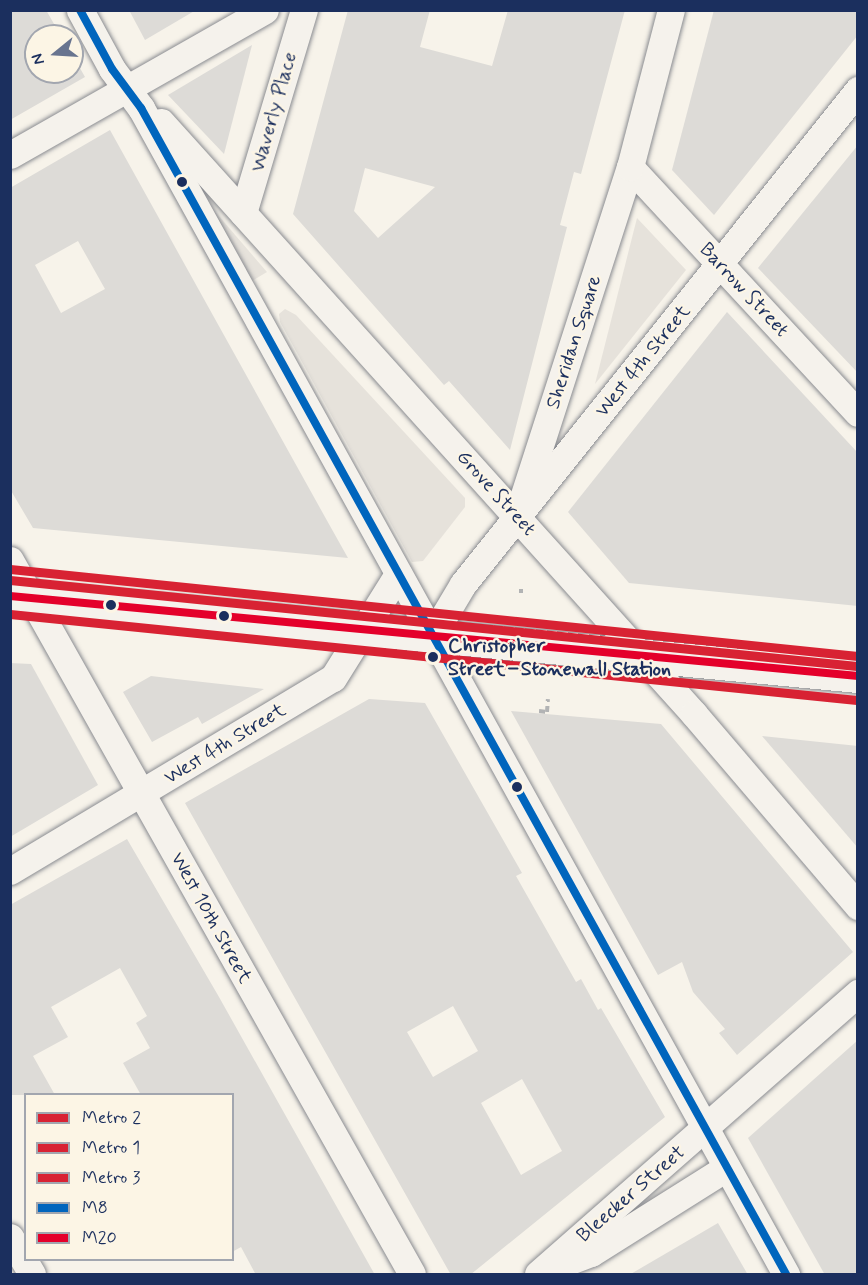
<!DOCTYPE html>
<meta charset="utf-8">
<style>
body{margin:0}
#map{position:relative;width:868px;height:1285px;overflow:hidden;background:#f7f3ea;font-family:Mynerve,sans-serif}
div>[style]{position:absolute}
.green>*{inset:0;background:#e6e2db}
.building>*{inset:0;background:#dddbd7}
.path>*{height:4px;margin-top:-2px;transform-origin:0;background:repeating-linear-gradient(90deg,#b2b3b4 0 6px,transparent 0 10.5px)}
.roads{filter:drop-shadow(0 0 2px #8a8c91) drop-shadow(0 0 2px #8a8c91)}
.street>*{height:27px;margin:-13.5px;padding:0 13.5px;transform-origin:13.5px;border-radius:13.5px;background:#f5f2ec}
.secondary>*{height:33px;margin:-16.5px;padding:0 16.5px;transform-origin:16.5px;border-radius:16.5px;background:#f5f2ec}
.bus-1>*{height:8px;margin:-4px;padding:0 4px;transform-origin:4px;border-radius:4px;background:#0065bd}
.bus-2>*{height:8px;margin:-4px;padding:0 4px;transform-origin:4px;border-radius:4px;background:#e4002b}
.metro-1>*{height:9px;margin:-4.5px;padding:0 4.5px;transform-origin:4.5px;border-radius:4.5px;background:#d82233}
.metro-2>*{height:9px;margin:-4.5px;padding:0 4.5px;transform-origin:4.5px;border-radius:4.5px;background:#d82233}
.metro-3>*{height:9px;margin:-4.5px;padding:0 4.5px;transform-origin:4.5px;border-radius:4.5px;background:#d82233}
.dots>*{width:16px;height:16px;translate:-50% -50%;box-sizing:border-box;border:3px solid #fcf5e5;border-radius:50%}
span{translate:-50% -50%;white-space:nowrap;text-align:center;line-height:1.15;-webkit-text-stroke:4.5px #fcf5e5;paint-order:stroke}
.street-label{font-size:20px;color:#1b2f5e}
.stop-label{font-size:20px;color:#1b2f5e;font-weight:700}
.left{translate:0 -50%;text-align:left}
.frame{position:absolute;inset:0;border:12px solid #1b2f5e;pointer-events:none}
.legend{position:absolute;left:24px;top:1093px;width:210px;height:168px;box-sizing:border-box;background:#fcf5e5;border:2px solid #a2a6af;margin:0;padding:8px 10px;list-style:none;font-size:18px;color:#1b2f5e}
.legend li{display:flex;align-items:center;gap:12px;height:30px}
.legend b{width:30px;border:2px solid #a2a6af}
.north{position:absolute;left:24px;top:24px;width:60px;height:60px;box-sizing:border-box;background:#fcf5e5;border:2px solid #a2a6af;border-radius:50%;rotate:252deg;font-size:16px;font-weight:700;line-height:24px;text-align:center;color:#1b2f5e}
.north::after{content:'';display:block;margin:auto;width:21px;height:27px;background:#68748f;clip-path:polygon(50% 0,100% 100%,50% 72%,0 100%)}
</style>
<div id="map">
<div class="green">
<div style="clip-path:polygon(205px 200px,267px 272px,252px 281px)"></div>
<div style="clip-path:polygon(637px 218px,686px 270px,595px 384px)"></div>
<div style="clip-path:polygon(285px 309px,296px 315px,465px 498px,465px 507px,423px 561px,412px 562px,280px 322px,279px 314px)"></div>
</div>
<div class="building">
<div style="clip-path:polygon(10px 10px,46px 10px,61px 36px,36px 36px,36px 72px,72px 72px,72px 54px,85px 77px,10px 120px)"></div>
<div style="clip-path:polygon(129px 10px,196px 10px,145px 40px)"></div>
<div style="clip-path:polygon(evenodd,348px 10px,430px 10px,420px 47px,492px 66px,508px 10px,625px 10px,581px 174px,574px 172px,560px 225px,567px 227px,510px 450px,449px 381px,444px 385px,293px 214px,348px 10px,365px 168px,435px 187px,378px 238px,354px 211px,365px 168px)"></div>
<div style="clip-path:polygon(714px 10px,858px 10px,858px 35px,714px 215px,672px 170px)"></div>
<div style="clip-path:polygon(252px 45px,224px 154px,168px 95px)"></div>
<div style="clip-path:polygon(evenodd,110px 130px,325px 517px,348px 558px,33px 528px,10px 489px,10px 188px,110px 130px,78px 241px,105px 289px,61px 313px,35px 265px,78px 241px)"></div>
<div style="clip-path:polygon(858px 145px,858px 373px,758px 268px)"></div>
<div style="clip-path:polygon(727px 312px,858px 453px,858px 606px,629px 583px,568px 512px)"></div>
<div style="clip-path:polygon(10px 663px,31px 664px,98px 785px,10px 837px)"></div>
<div style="clip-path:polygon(151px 676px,176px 679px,264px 689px,202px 724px,198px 717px,152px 742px,123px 692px)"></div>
<div style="clip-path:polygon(evenodd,369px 699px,425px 703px,522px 873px,516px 876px,576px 982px,581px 979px,598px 1010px,601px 1008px,665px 1117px,470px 1275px,451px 1275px,185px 803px,369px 699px,453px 1006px,478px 1051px,433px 1077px,407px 1032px,453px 1006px,369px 699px,522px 1079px,562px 1151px,521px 1175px,481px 1103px,522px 1079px)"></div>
<div style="clip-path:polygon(511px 711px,661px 724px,853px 952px,737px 1055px,719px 1033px,725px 1029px,693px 992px,682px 962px,658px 975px)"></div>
<div style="clip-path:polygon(762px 736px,858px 746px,858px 848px)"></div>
<div style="clip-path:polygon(127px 839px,219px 997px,375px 1275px,256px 1275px,241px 1247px,232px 1252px,232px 1095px,141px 1095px,123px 1063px,150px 1048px,136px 1023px,147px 1016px,120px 968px,51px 1007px,68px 1037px,33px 1056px,55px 1095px,10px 1095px,10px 905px)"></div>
<div style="clip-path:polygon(858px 1040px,858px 1275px,825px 1275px,748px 1138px)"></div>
<div style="clip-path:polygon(718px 1223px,748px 1275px,629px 1275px)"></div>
</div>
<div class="path">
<div style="left:521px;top:593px;width:4px;rotate:-90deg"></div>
<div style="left:539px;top:711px;width:8px;rotate:7deg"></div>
<div style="left:547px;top:712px;width:13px;rotate:-86deg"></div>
</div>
<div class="roads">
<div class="street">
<div style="left:80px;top:10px;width:67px;rotate:61.5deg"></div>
<div style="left:112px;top:69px;width:49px;rotate:53.4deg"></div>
<div style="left:141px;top:108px;width:1333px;rotate:61.05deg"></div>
<div style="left:161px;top:122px;width:797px;rotate:48deg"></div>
<div style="left:694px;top:714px;width:253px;rotate:49.5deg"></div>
<div style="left:10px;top:155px;width:293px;rotate:-29.6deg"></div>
<div style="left:630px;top:167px;width:335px;rotate:47.2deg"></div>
<div style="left:243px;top:213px;width:212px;rotate:-73.3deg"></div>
<div style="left:522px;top:501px;width:351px;rotate:-72.1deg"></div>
<div style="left:630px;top:167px;width:162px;rotate:-75.4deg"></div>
<div style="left:10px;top:560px;width:819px;rotate:60.62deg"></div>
<div style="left:432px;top:636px;width:61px;rotate:-59.2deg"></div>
<div style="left:463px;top:584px;width:633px;rotate:-51.35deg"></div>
<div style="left:10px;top:871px;width:376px;rotate:-30.9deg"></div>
<div style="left:333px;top:678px;width:123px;rotate:-58deg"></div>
<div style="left:10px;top:1237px;width:43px;rotate:59.3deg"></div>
<div style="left:562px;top:1264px;width:31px;rotate:-21deg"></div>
<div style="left:591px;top:1253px;width:160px;rotate:-32.2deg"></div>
<div style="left:538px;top:1274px;width:426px;rotate:-41.3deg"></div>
</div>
<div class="secondary">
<div style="left:10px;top:596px;width:852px;rotate:5.39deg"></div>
</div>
</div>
<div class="bus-1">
<div style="left:80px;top:10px;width:67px;rotate:61.5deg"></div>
<div style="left:112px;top:69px;width:49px;rotate:53.4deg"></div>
<div style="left:141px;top:108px;width:1333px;rotate:61.05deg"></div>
</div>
<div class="bus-2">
<div style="left:10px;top:596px;width:852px;rotate:5.39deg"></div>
</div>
<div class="metro-1">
<div style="left:10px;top:569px;width:852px;rotate:5.86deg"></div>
</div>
<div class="metro-2">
<div style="left:10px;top:580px;width:851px;rotate:5.8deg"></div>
</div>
<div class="metro-3">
<div style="left:10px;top:614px;width:851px;rotate:5.8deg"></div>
</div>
<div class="dots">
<div style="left:182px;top:182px;background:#1b2f5e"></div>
<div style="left:111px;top:605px;background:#1b2f5e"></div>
<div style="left:224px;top:616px;background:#1b2f5e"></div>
<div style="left:433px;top:657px;background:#1b2f5e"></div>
<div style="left:517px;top:787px;background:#1b2f5e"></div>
</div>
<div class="street-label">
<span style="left:274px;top:112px;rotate:-74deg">Waverly Place</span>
<span style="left:744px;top:290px;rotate:47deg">Barrow Street</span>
<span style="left:574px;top:342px;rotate:-72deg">Sheridan Square</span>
<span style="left:643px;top:361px;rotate:-51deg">West 4th Street</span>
<span style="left:496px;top:493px;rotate:48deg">Grove Street</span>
<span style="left:225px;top:744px;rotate:-31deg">West 4th Street</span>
<span style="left:211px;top:918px;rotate:61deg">West 10th Street</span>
<span style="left:631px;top:1194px;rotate:-41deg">Bleecker Street</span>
</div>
<div class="stop-label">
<span class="left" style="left:448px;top:658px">Christopher<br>Street–Stonewall Station</span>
</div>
<div class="frame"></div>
<ul class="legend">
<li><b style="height:8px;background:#d82233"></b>Metro 2</li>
<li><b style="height:8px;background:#d82233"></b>Metro 1</li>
<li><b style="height:8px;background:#d82233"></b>Metro 3</li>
<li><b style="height:8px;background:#0065bd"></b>M8</li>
<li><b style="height:8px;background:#e4002b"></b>M20</li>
</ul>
<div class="north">N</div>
</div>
